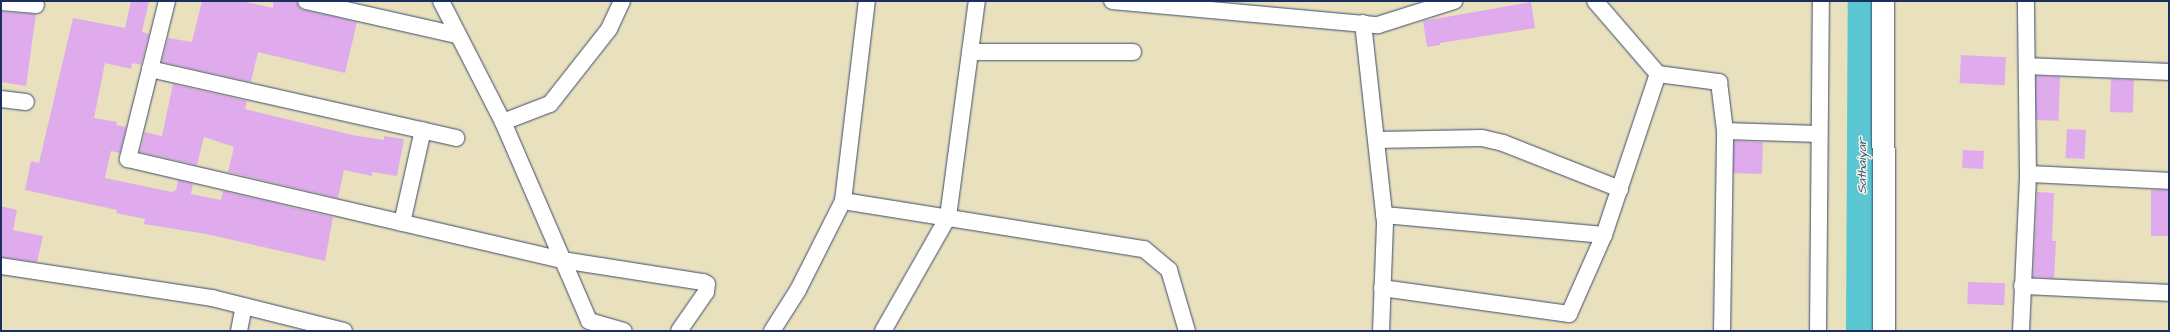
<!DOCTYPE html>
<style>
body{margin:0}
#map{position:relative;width:2170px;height:332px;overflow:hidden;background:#e9e1bd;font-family:"Architects Daughter",sans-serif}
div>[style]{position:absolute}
.river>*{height:30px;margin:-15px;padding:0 15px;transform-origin:15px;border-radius:15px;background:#5bc7d2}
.building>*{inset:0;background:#dfabed;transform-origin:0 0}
.roads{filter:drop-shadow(0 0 1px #3a4a6c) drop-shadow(0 0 1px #3a4a6c)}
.street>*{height:16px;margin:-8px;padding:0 8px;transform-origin:8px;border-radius:8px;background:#fff}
.secondary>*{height:22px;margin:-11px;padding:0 11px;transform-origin:11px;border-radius:11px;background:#fff}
span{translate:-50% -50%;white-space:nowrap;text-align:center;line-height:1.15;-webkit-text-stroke:3px #f7f3e8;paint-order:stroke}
.water-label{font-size:13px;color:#2b557b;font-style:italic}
.frame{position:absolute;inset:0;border:2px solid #1b2f5e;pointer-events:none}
</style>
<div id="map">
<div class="river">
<div style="left:1861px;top:331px;width:330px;rotate:-89.7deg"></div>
</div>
<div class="building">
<div style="clip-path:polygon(131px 1px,149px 1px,142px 32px,149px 34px,141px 65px,132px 63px,131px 69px,105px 63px,94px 118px,117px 122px,116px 125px,126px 127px,120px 153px,111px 151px,105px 178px,172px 192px,176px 190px,178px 180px,193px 184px,191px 194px,221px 200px,223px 191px,333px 217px,325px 261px,206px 234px,144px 224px,145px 219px,116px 213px,117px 210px,25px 190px,31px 161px,39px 163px,73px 18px,125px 28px)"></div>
<div style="clip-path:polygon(202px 1px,242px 1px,273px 8px,273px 1px,297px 1px,299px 8px,304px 10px,357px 22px,345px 73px,258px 52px,251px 82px,162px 62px,168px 38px,192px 42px)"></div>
<div style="clip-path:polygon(1531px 2px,1535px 28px,1440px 43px,1440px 45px,1427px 47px,1423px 21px)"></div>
<div style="clip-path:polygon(1px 12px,36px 14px,26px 86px,1px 82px)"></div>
<div style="left:1961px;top:55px;width:45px;height:28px;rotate:3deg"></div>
<div style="left:2036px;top:76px;width:24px;height:44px;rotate:2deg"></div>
<div style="left:2111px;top:79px;width:23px;height:33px;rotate:2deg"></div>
<div style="clip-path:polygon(173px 84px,247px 101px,245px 109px,352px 135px,384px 140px,384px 136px,404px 139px,397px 176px,372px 172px,372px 176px,344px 170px,338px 198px,228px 172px,234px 147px,204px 137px,197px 165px,140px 152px,145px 132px,162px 136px)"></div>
<div style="left:2067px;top:129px;width:19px;height:29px;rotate:3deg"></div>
<div style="left:1734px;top:141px;width:29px;height:32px;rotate:2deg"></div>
<div style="left:1963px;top:150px;width:21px;height:18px;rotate:3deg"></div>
<div style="left:2151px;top:190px;width:18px;height:46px"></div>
<div style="clip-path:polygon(2037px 192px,2054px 193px,2052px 241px,2056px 241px,2054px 278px,2033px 277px)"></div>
<div style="clip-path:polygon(1px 206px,17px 210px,13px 230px,43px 236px,37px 262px,1px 257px)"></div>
<div style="left:1968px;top:282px;width:37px;height:22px;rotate:2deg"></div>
</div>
<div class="roads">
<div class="street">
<div style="left:167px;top:1px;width:163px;rotate:103.9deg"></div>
<div style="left:128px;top:159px;width:446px;rotate:13.1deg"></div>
<div style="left:562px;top:260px;width:143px;rotate:8.9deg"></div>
<div style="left:703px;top:282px;width:4px;rotate:27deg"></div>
<div style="left:707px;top:284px;width:8px;rotate:97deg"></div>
<div style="left:706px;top:292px;width:47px;rotate:124.7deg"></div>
<div style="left:306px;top:1px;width:155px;rotate:12.7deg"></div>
<div style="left:441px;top:1px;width:136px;rotate:62.9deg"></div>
<div style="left:503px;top:122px;width:217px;rotate:66.6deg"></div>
<div style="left:589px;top:321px;width:36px;rotate:16deg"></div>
<div style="left:1112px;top:1px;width:267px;rotate:5.2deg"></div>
<div style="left:1378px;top:25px;width:80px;rotate:-17.5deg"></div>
<div style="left:1px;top:2px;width:35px;rotate:5deg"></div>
<div style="left:1363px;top:23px;width:201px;rotate:83.7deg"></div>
<div style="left:1385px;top:223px;width:108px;rotate:92.1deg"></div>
<div style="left:970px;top:52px;width:163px"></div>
<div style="left:2027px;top:66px;width:142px;rotate:2.4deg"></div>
<div style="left:150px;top:69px;width:314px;rotate:12.7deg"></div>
<div style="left:1658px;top:74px;width:62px;rotate:7.5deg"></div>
<div style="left:1719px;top:82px;width:49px;rotate:83deg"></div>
<div style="left:1px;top:99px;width:25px;rotate:7deg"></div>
<div style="left:503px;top:122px;width:50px;rotate:-21deg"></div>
<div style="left:550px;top:104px;width:95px;rotate:-51.8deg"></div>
<div style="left:609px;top:29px;width:31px;rotate:-65deg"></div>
<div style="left:1376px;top:140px;width:106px;rotate:-1.1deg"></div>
<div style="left:1482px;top:138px;width:22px;rotate:13deg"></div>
<div style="left:1503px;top:143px;width:126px;rotate:21.5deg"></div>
<div style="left:2028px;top:174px;width:141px;rotate:2.8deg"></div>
<div style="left:843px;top:201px;width:305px;rotate:9.1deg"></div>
<div style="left:1144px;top:249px;width:33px;rotate:40deg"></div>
<div style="left:1169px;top:270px;width:64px;rotate:73.6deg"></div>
<div style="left:1384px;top:215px;width:221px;rotate:5.2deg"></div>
<div style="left:402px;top:223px;width:95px;rotate:-77.3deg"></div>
<div style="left:1px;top:266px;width:213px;rotate:8.6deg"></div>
<div style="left:212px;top:298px;width:136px;rotate:14deg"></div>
<div style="left:2022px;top:286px;width:147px;rotate:2.7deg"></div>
<div style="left:1382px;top:288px;width:189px;rotate:7.9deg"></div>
<div style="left:1569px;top:314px;width:86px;rotate:-66.1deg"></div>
<div style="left:1604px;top:235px;width:170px;rotate:-71.5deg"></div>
<div style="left:1658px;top:74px;width:96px;rotate:-130.8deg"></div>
<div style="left:239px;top:331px;width:25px;rotate:-79deg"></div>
<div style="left:772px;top:331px;width:49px;rotate:-57.6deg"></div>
<div style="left:798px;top:290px;width:100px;rotate:-63.2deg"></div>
<div style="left:843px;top:201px;width:201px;rotate:-83.2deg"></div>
<div style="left:883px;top:331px;width:131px;rotate:-60.3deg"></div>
<div style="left:948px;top:217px;width:218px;rotate:-82.4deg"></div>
<div style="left:1722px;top:331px;width:200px;rotate:-89.1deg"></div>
<div style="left:1725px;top:131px;width:94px;rotate:1.8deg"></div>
<div style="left:1818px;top:331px;width:330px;rotate:-89.5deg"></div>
<div style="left:2021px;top:331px;width:157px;rotate:-87.4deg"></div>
<div style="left:2028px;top:174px;width:173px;rotate:-90.7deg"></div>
</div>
<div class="secondary">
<div style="left:1883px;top:1px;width:330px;rotate:89.8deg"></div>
</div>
</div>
<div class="water-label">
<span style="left:1862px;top:166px;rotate:-90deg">Sathaiyar</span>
</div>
<div class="frame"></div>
</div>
